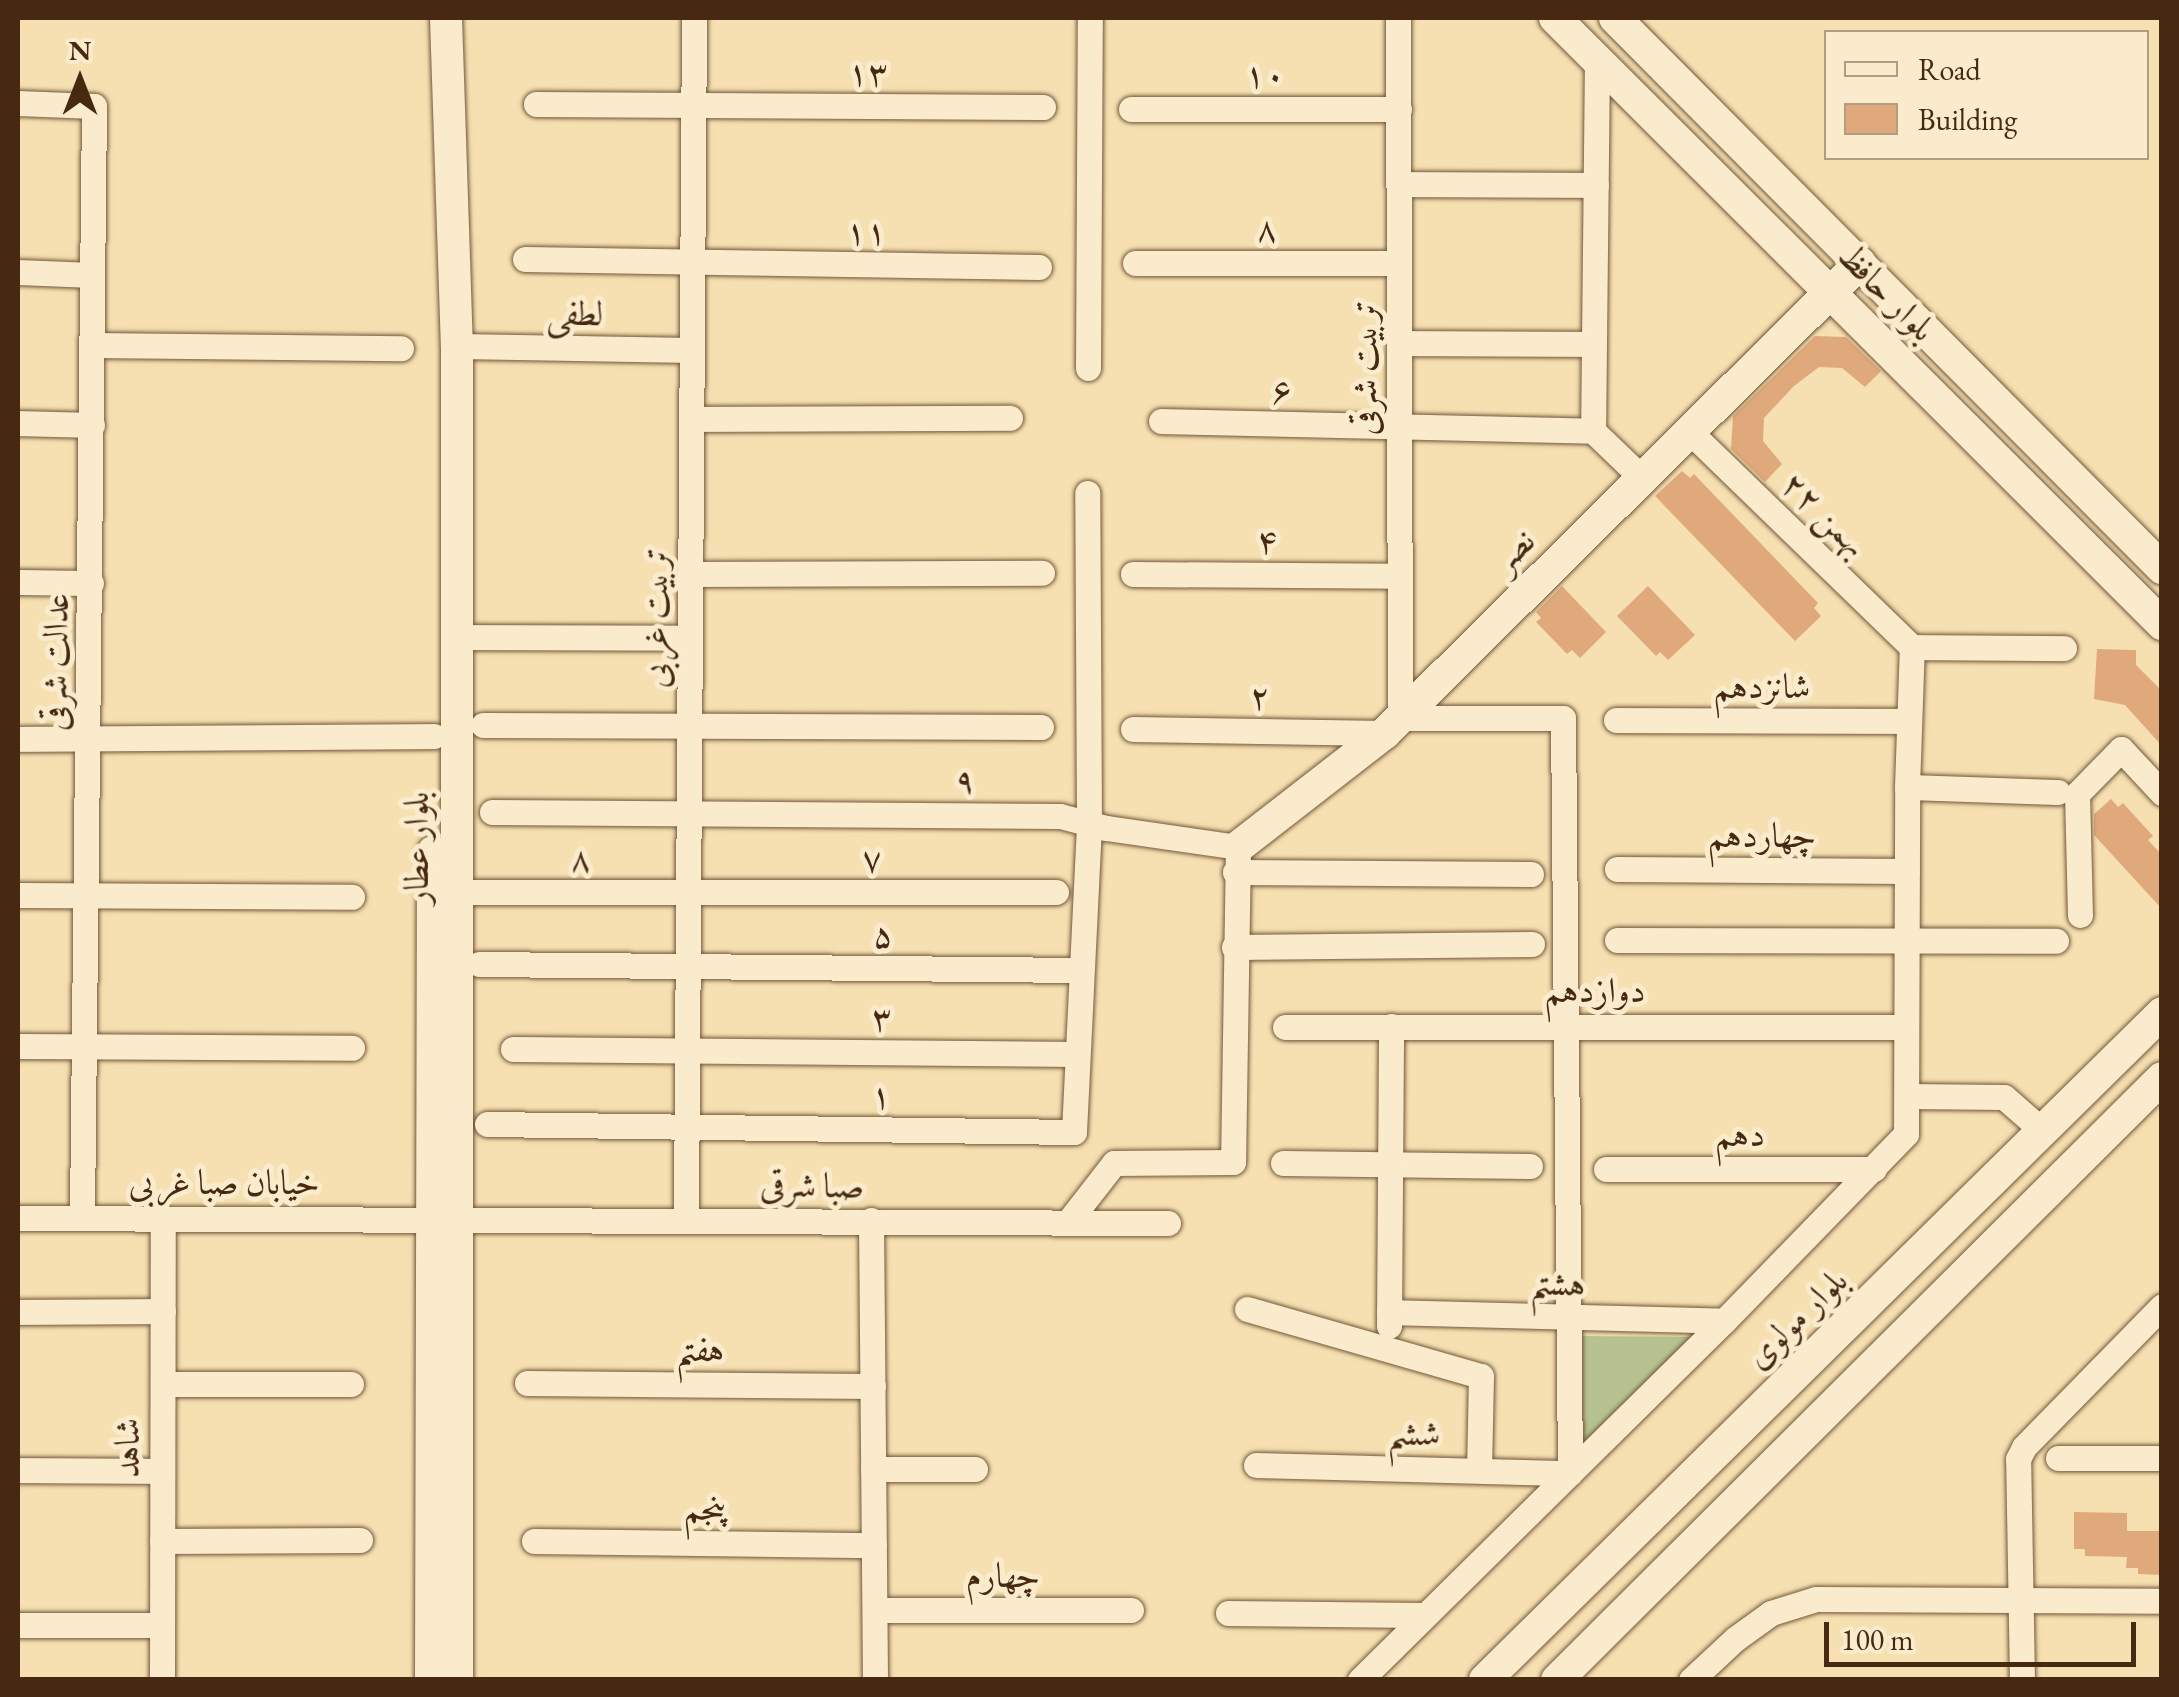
<!DOCTYPE html>
<meta charset="utf-8">
<style>
body{margin:0}
#map{position:relative;width:2179px;height:1697px;overflow:hidden;background:#f6e0b1;font-family:"EB Garamond",Amiri,serif}
div>[style]{position:absolute}
.green>*{inset:0;background:#b6c390}
.building>*{inset:0;background:#dfa97b}
.roads{filter:drop-shadow(0 0 2px #73573a) drop-shadow(0 0 2px #73573a)}
.street>*{height:25px;margin:-12.5px;padding:0 12.5px;transform-origin:12.5px;border-radius:12.5px;background:#f9ebcc}
.secondary>*{height:32px;margin:-16px;padding:0 16px;transform-origin:16px;border-radius:16px;background:#f9ebcc}
span{translate:-50% -50%;white-space:nowrap;text-align:center;line-height:1.15;-webkit-text-stroke:10px #f9ebcc;paint-order:stroke}
.street-label{font-size:35px;color:#472912}
.frame{position:absolute;inset:0;border:20px solid #472912;pointer-events:none}
.legend{position:absolute;left:1824px;top:30px;width:325px;height:130px;box-sizing:border-box;background:#f9ebcc;border:2px solid #b29d82;margin:0;padding:12px 18px;list-style:none;font-size:30px;color:#472912}
.legend li{display:flex;align-items:center;gap:20px;height:50px}
.legend b{width:50px;border:2px solid #b29d82}
.north{position:absolute;left:30px;top:30px;width:100px;height:100px;-webkit-text-stroke:8px #f9ebcc;paint-order:stroke;rotate:0deg;font-size:28px;font-weight:700;line-height:40px;text-align:center;color:#472912}
.north::after{content:'';display:block;margin:auto;width:35px;height:45px;background:#472912;clip-path:polygon(50% 0,100% 100%,50% 72%,0 100%)}
.scale{position:absolute;left:1824px;top:1622px;width:312px;height:45px;box-sizing:border-box;border:5px solid #472912;border-top:0;padding-left:12px;font-size:30px;line-height:35px;white-space:nowrap;color:#472912;-webkit-text-stroke:8px #f9ebcc;paint-order:stroke}
</style>
<div id="map">
<div class="green">
<div style="clip-path:polygon(1581px 1336px,1692px 1337px,1580px 1447px)"></div>
</div>
<div class="building">
<div style="clip-path:polygon(1815px 336px,1846px 337px,1881px 371px,1865px 387px,1842px 368px,1819px 367px,1794px 386px,1764px 418px,1763px 441px,1782px 464px,1765px 482px,1731px 449px,1733px 416px)"></div>
<div style="clip-path:polygon(1682px 471px,1690px 478px,1694px 474px,1818px 603px,1814px 608px,1821px 616px,1795px 641px,1655px 496px)"></div>
<div style="clip-path:polygon(1562px 586px,1606px 632px,1580px 658px,1572px 650px,1567px 654px,1536px 622px,1541px 618px,1536px 612px)"></div>
<div style="clip-path:polygon(1648px 586px,1695px 635px,1668px 660px,1660px 652px,1656px 656px,1617px 616px)"></div>
<div style="clip-path:polygon(2097px 649px,2136px 650px,2136px 665px,2162px 691px,2162px 746px,2125px 705px,2094px 699px)"></div>
<div style="clip-path:polygon(2111px 799px,2118px 807px,2123px 803px,2153px 836px,2148px 840px,2162px 855px,2162px 909px,2094px 835px,2094px 814px)"></div>
<div style="clip-path:polygon(2074px 1512px,2127px 1513px,2127px 1531px,2162px 1531px,2162px 1575px,2138px 1574px,2138px 1568px,2126px 1568px,2127px 1557px,2085px 1556px,2085px 1549px,2074px 1549px)"></div>
</div>
<div class="roads">
<div class="street">
<div style="left:1597px;top:58px;width:373px;rotate:90.6deg"></div>
<div style="left:1593px;top:431px;width:68px;rotate:43.8deg"></div>
<div style="left:18px;top:103px;width:76px;rotate:2.3deg"></div>
<div style="left:94px;top:106px;width:1112px;rotate:90.62deg"></div>
<div style="left:536px;top:104px;width:507px;rotate:0.34deg"></div>
<div style="left:1131px;top:109px;width:268px"></div>
<div style="left:1399px;top:184px;width:197px;rotate:0.3deg"></div>
<div style="left:525px;top:259px;width:514px;rotate:0.89deg"></div>
<div style="left:1135px;top:263px;width:264px"></div>
<div style="left:18px;top:272px;width:74px;rotate:2.3deg"></div>
<div style="left:1399px;top:343px;width:195px;rotate:0.3deg"></div>
<div style="left:92px;top:345px;width:309px;rotate:0.6deg"></div>
<div style="left:457px;top:346px;width:235px;rotate:1deg"></div>
<div style="left:1088px;top:368px;width:350px;rotate:-89.7deg"></div>
<div style="left:691px;top:419px;width:319px;rotate:-0.2deg"></div>
<div style="left:1161px;top:421px;width:432px;rotate:1.3deg"></div>
<div style="left:18px;top:423px;width:74px;rotate:1.5deg"></div>
<div style="left:1689px;top:431px;width:310px;rotate:44.1deg"></div>
<div style="left:690px;top:574px;width:352px;rotate:-0.2deg"></div>
<div style="left:1133px;top:574px;width:267px;rotate:0.4deg"></div>
<div style="left:18px;top:582px;width:73px;rotate:0.8deg"></div>
<div style="left:457px;top:637px;width:233px;rotate:0.2deg"></div>
<div style="left:1912px;top:647px;width:152px;rotate:0.4deg"></div>
<div style="left:1616px;top:720px;width:291px;rotate:0.2deg"></div>
<div style="left:483px;top:725px;width:558px;rotate:0.21deg"></div>
<div style="left:1133px;top:729px;width:252px;rotate:0.9deg"></div>
<div style="left:18px;top:739px;width:416px;rotate:-0.4deg"></div>
<div style="left:1907px;top:787px;width:151px;rotate:1.9deg"></div>
<div style="left:492px;top:812px;width:568px;rotate:0.4deg"></div>
<div style="left:1060px;top:816px;width:48px;rotate:14.6deg"></div>
<div style="left:1106px;top:828px;width:133px;rotate:8.2deg"></div>
<div style="left:1238px;top:847px;width:315px;rotate:90.9deg"></div>
<div style="left:1233px;top:1162px;width:119px;rotate:179.5deg"></div>
<div style="left:1114px;top:1163px;width:75px;rotate:127.9deg"></div>
<div style="left:1617px;top:869px;width:290px;rotate:0.4deg"></div>
<div style="left:1235px;top:872px;width:296px;rotate:0.4deg"></div>
<div style="left:473px;top:892px;width:583px"></div>
<div style="left:18px;top:895px;width:334px;rotate:0.3deg"></div>
<div style="left:2080px;top:915px;width:121px;rotate:-91.4deg"></div>
<div style="left:2077px;top:794px;width:63px;rotate:-45.6deg"></div>
<div style="left:2121px;top:749px;width:60px;rotate:47deg"></div>
<div style="left:1617px;top:940px;width:439px;rotate:0.1deg"></div>
<div style="left:1234px;top:947px;width:298px;rotate:-0.6deg"></div>
<div style="left:479px;top:964px;width:600px;rotate:0.57deg"></div>
<div style="left:1285px;top:1027px;width:621px"></div>
<div style="left:18px;top:1046px;width:334px;rotate:0.3deg"></div>
<div style="left:513px;top:1049px;width:564px;rotate:0.51deg"></div>
<div style="left:1907px;top:1096px;width:97px;rotate:0.6deg"></div>
<div style="left:2004px;top:1097px;width:53px;rotate:41.2deg"></div>
<div style="left:487px;top:1124px;width:587px;rotate:0.78deg"></div>
<div style="left:1074px;top:1132px;width:309px;rotate:-87.2deg"></div>
<div style="left:1089px;top:823px;width:330px;rotate:-90.3deg"></div>
<div style="left:1283px;top:1163px;width:247px;rotate:0.7deg"></div>
<div style="left:1606px;top:1169px;width:268px"></div>
<div style="left:18px;top:1218px;width:1150px;rotate:0.25deg"></div>
<div style="left:686px;top:1219px;width:1201px;rotate:-89.62deg"></div>
<div style="left:871px;top:1220px;width:460px;rotate:89.5deg"></div>
<div style="left:1247px;top:1309px;width:243px;rotate:16deg"></div>
<div style="left:1481px;top:1376px;width:94px;rotate:91.2deg"></div>
<div style="left:18px;top:1312px;width:145px;rotate:-0.4deg"></div>
<div style="left:1389px;top:1312px;width:335px;rotate:1.5deg"></div>
<div style="left:1389px;top:1326px;width:300px;rotate:-89.6deg"></div>
<div style="left:527px;top:1383px;width:346px;rotate:0.5deg"></div>
<div style="left:163px;top:1384px;width:188px"></div>
<div style="left:2058px;top:1458px;width:104px"></div>
<div style="left:1256px;top:1465px;width:314px;rotate:1.5deg"></div>
<div style="left:1570px;top:1473px;width:755px;rotate:-90.53deg"></div>
<div style="left:1563px;top:718px;width:163px;rotate:180deg"></div>
<div style="left:1400px;top:718px;width:700px;rotate:-90.16deg"></div>
<div style="left:873px;top:1469px;width:102px"></div>
<div style="left:18px;top:1470px;width:144px;rotate:0.4deg"></div>
<div style="left:162px;top:1541px;width:198px;rotate:-0.3deg"></div>
<div style="left:534px;top:1541px;width:340px;rotate:0.7deg"></div>
<div style="left:875px;top:1610px;width:256px"></div>
<div style="left:1228px;top:1613px;width:194px;rotate:0.6deg"></div>
<div style="left:18px;top:1625px;width:144px"></div>
<div style="left:162px;top:1680px;width:463px;rotate:-89.9deg"></div>
<div style="left:1360px;top:1680px;width:511px;rotate:-44.6deg"></div>
<div style="left:1724px;top:1321px;width:261px;rotate:-45.8deg"></div>
<div style="left:1906px;top:1134px;width:347px;rotate:-89.8deg"></div>
<div style="left:1907px;top:787px;width:140px;rotate:-88deg"></div>
<div style="left:1691px;top:1680px;width:60px;rotate:-43deg"></div>
<div style="left:1735px;top:1639px;width:44px;rotate:-35.8deg"></div>
<div style="left:1771px;top:1613px;width:47px;rotate:-17.3deg"></div>
<div style="left:1816px;top:1599px;width:346px;rotate:0.3deg"></div>
<div style="left:2022px;top:1680px;width:221px;rotate:-91deg"></div>
<div style="left:2018px;top:1459px;width:13px;rotate:-63deg"></div>
<div style="left:2024px;top:1447px;width:197px;rotate:-45.6deg"></div>
</div>
<div class="secondary">
<div style="left:446px;top:18px;width:328px;rotate:88.1deg"></div>
<div style="left:457px;top:346px;width:1334px;rotate:90deg"></div>
<div style="left:1555px;top:18px;width:858px;rotate:44.95deg"></div>
<div style="left:1615px;top:18px;width:776px;rotate:45.16deg"></div>
<div style="left:1238px;top:847px;width:186px;rotate:-37.8deg"></div>
<div style="left:1385px;top:733px;width:668px;rotate:-44.7deg"></div>
<div style="left:431px;top:1680px;width:828px;rotate:-89.86deg"></div>
<div style="left:1485px;top:1680px;width:950px;rotate:-44.57deg"></div>
<div style="left:1557px;top:1680px;width:853px;rotate:-44.86deg"></div>
</div>
</div>
<div class="street-label">
<span style="left:868px;top:72px">۱۳</span>
<span style="left:1265px;top:74px">۱۰</span>
<span style="left:1267px;top:228px">۸</span>
<span style="left:866px;top:231px">۱۱</span>
<span style="left:1887px;top:292px;rotate:45deg">بلوار حافظ</span>
<span style="left:575px;top:313px;rotate:1deg">لطفی</span>
<span style="left:1364px;top:368px;rotate:-90deg">تربیت شرقی</span>
<span style="left:1282px;top:390px;rotate:2deg">۶</span>
<span style="left:1825px;top:514px;rotate:44deg">۲۲ بهمن</span>
<span style="left:1267px;top:540px;rotate:1deg">۴</span>
<span style="left:1513px;top:550px;rotate:-45deg">نصر</span>
<span style="left:655px;top:618px;rotate:-90deg">تربیت غربی</span>
<span style="left:55px;top:662px;rotate:-89deg">عدالت شرقی</span>
<span style="left:1762px;top:686px">شانزدهم</span>
<span style="left:1260px;top:696px;rotate:1deg">۲</span>
<span style="left:965px;top:780px;rotate:1deg">۹</span>
<span style="left:1762px;top:835px">چهاردهم</span>
<span style="left:416px;top:848px;rotate:-90deg">بلوار عطار</span>
<span style="left:581px;top:858px;rotate:1deg">۸</span>
<span style="left:872px;top:858px">۷</span>
<span style="left:883px;top:934px">۵</span>
<span style="left:1595px;top:990px">دوازدهم</span>
<span style="left:882px;top:1017px">۳</span>
<span style="left:881px;top:1095px;rotate:1deg">۱</span>
<span style="left:1740px;top:1134px">دهم</span>
<span style="left:224px;top:1182px">خیابان صبا غربی</span>
<span style="left:812px;top:1185px;rotate:1deg">صبا شرقی</span>
<span style="left:1558px;top:1283px;rotate:2deg">هشتم</span>
<span style="left:1796px;top:1318px;rotate:-44deg">بلوار مولوی</span>
<span style="left:700px;top:1349px">هفتم</span>
<span style="left:1414px;top:1433px;rotate:1deg">ششم</span>
<span style="left:127px;top:1448px;rotate:-90deg">شاهد</span>
<span style="left:705px;top:1508px;rotate:1deg">پنجم</span>
<span style="left:1003px;top:1575px">چهارم</span>
</div>
<div class="frame"></div>
<ul class="legend">
<li><b style="height:12px;background:#f9ebcc"></b>Road</li>
<li><b style="height:28px;background:#dfa97b"></b>Building</li>
</ul>
<div class="north">N</div>
<div class="scale">100 m</div>
</div>
